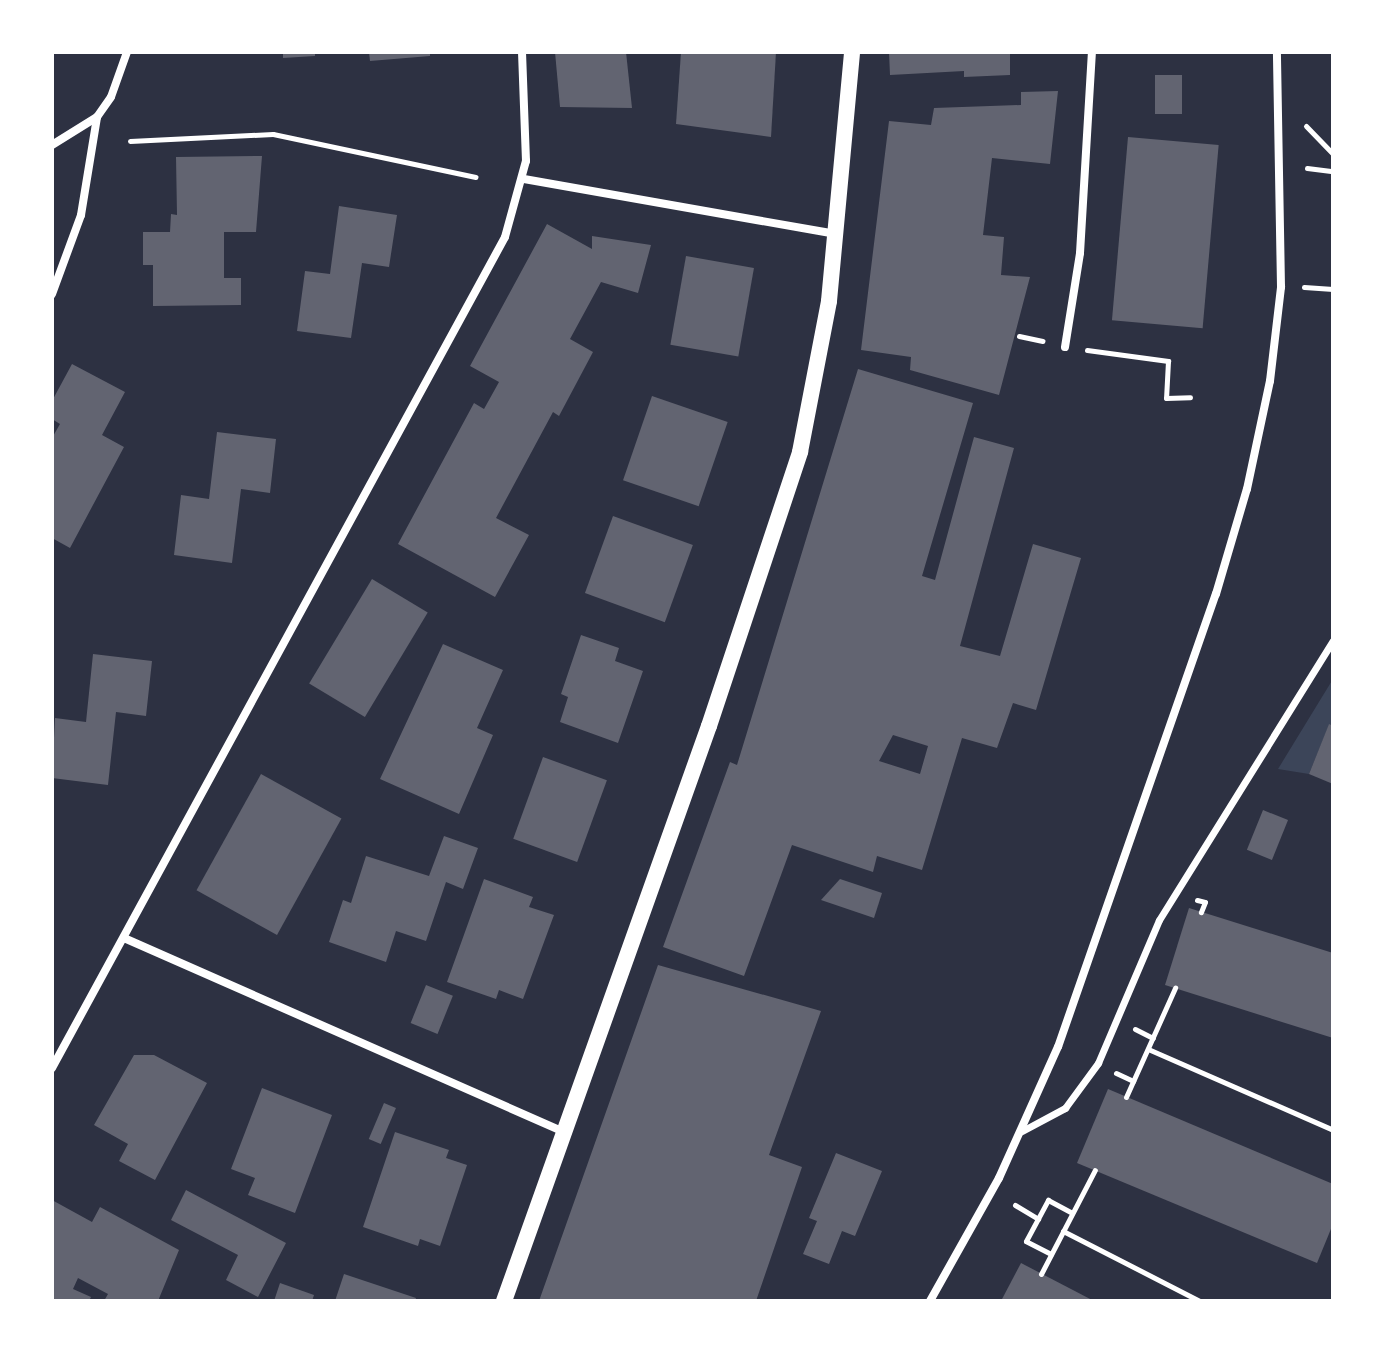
<!DOCTYPE html>
<style>
body{margin:0}
#map{position:relative;width:1385px;height:1353px;overflow:hidden;background:#2d3142;font-family:Arial,sans-serif}
div>[style]{position:absolute}
.green>*{inset:0;background:#3c4559}
.building>*{inset:0;background:#626471;transform-origin:0 0}
.path>*{height:5px;margin:-2.5px;padding:0 2.5px;transform-origin:2.5px;border-radius:2.5px;background:#fff}
.pedestrian>*{height:7px;margin:-3.5px;padding:0 3.5px;transform-origin:3.5px;border-radius:3.5px;background:#fff}
.minor>*{height:8px;margin:-4px;padding:0 4px;transform-origin:4px;border-radius:4px;background:#fff}
.secondary>*{height:16px;margin:-8px;padding:0 8px;transform-origin:8px;border-radius:8px;background:#fff}
span{translate:-50% -50%;white-space:nowrap;text-align:center;line-height:1.15;-webkit-text-stroke:6px #fff;paint-order:stroke}
.frame{position:absolute;inset:0;border:54px solid #fff;pointer-events:none}
</style>
<div id="map">
<div class="green">
<div style="clip-path:polygon(1333px 679px,1333px 726px,1329px 725px,1309px 774px,1278px 769px)"></div>
</div>
<div class="building">
<div style="clip-path:polygon(283px 52px,315px 52px,315px 56px,283px 58px)"></div>
<div style="clip-path:polygon(369px 52px,430px 52px,430px 56px,370px 61px)"></div>
<div style="clip-path:polygon(555px 52px,626px 52px,632px 108px,560px 107px)"></div>
<div style="clip-path:polygon(681px 52px,776px 52px,771px 137px,676px 124px)"></div>
<div style="clip-path:polygon(889px 52px,1010px 52px,1010px 75px,964px 77px,964px 71px,890px 75px)"></div>
<div style="left:1182px;top:75px;width:39px;height:27px;rotate:90deg"></div>
<div style="clip-path:polygon(1058px 91px,1050px 164px,992px 158px,983px 235px,1004px 237px,1001px 275px,1030px 277px,999px 395px,910px 370px,911px 357px,861px 350px,889px 121px,931px 125px,934px 108px,1021px 105px,1021px 92px)"></div>
<div style="left:1128px;top:137px;width:91px;height:184px;rotate:5deg"></div>
<div style="clip-path:polygon(262px 156px,256px 232px,224px 232px,224px 278px,241px 278px,241px 305px,153px 306px,153px 265px,143px 265px,143px 232px,170px 232px,171px 214px,177px 215px,176px 157px)"></div>
<div style="clip-path:polygon(339px 206px,397px 215px,389px 267px,362px 263px,351px 338px,297px 331px,305px 271px,330px 274px)"></div>
<div style="clip-path:polygon(547px 224px,592px 249px,592px 236px,651px 245px,638px 293px,601px 282px,570px 339px,593px 352px,559px 416px,553px 412px,496px 518px,529px 535px,495px 597px,398px 544px,474px 403px,484px 409px,499px 382px,470px 366px)"></div>
<div style="left:686px;top:256px;width:69px;height:90px;rotate:10deg"></div>
<div style="clip-path:polygon(72px 364px,125px 392px,102px 435px,124px 447px,70px 548px,52px 538px,52px 438px,60px 424px,52px 419px,52px 401px)"></div>
<div style="clip-path:polygon(evenodd,858px 369px,973px 403px,922px 576px,935px 580px,974px 437px,1014px 448px,960px 646px,1000px 656px,1033px 544px,1081px 558px,1036px 710px,1013px 703px,997px 748px,962px 738px,922px 870px,877px 856px,873px 872px,792px 845px,744px 976px,663px 947px,730px 762px,737px 765px,858px 369px,893px 735px,928px 746px,920px 774px,879px 761px,893px 735px)"></div>
<div style="left:652px;top:396px;width:80px;height:89px;rotate:19deg"></div>
<div style="clip-path:polygon(217px 432px,276px 439px,270px 493px,241px 489px,232px 563px,174px 555px,181px 495px,209px 499px)"></div>
<div style="left:613px;top:516px;width:85px;height:82px;rotate:20deg"></div>
<div style="left:372px;top:579px;width:65px;height:122px;rotate:31deg"></div>
<div style="clip-path:polygon(581px 635px,619px 648px,615px 661px,643px 671px,618px 743px,560px 722px,568px 697px,561px 694px)"></div>
<div style="clip-path:polygon(443px 644px,503px 670px,477px 728px,493px 735px,459px 814px,380px 779px)"></div>
<div style="clip-path:polygon(93px 654px,152px 661px,146px 716px,116px 712px,108px 785px,52px 778px,55px 718px,86px 722px)"></div>
<div style="clip-path:polygon(1329px 724px,1333px 726px,1333px 784px,1309px 774px)"></div>
<div style="left:543px;top:757px;width:68px;height:87px;rotate:20deg"></div>
<div style="left:261px;top:774px;width:92px;height:133px;rotate:29deg"></div>
<div style="left:1263px;top:810px;width:27px;height:43px;rotate:22deg"></div>
<div style="clip-path:polygon(444px 836px,478px 848px,463px 889px,446px 882px,426px 941px,396px 931px,386px 962px,329px 942px,343px 900px,351px 903px,366px 856px,429px 876px)"></div>
<div style="clip-path:polygon(484px 879px,533px 897px,529px 907px,554px 915px,523px 999px,499px 990px,496px 999px,447px 982px)"></div>
<div style="clip-path:polygon(840px 879px,882px 893px,874px 918px,821px 900px)"></div>
<div style="clip-path:polygon(1189px 908px,1333px 953px,1333px 1038px,1165px 985px)"></div>
<div style="clip-path:polygon(658px 965px,821px 1011px,769px 1155px,802px 1167px,756px 1301px,539px 1301px)"></div>
<div style="left:426px;top:985px;width:29px;height:41px;rotate:22deg"></div>
<div style="clip-path:polygon(134px 1055px,154px 1055px,207px 1083px,155px 1180px,119px 1161px,128px 1144px,94px 1125px)"></div>
<div style="clip-path:polygon(262px 1088px,332px 1115px,295px 1213px,248px 1195px,255px 1178px,231px 1169px)"></div>
<div style="clip-path:polygon(1108px 1089px,1333px 1184px,1333px 1224px,1317px 1263px,1077px 1163px)"></div>
<div style="left:384px;top:1103px;width:13px;height:39px;rotate:23deg"></div>
<div style="clip-path:polygon(395px 1132px,449px 1150px,446px 1158px,467px 1165px,440px 1246px,420px 1239px,418px 1246px,363px 1227px)"></div>
<div style="clip-path:polygon(836px 1153px,882px 1171px,855px 1236px,842px 1231px,829px 1264px,803px 1254px,817px 1221px,809px 1218px)"></div>
<div style="clip-path:polygon(186px 1190px,286px 1243px,258px 1297px,226px 1280px,238px 1255px,171px 1220px)"></div>
<div style="clip-path:polygon(52px 1200px,92px 1222px,100px 1207px,179px 1250px,158px 1301px,104px 1301px,108px 1294px,78px 1278px,73px 1289px,91px 1297px,89px 1301px,52px 1301px)"></div>
<div style="clip-path:polygon(1021px 1263px,1094px 1301px,1001px 1301px)"></div>
<div style="clip-path:polygon(344px 1274px,416px 1298px,415px 1301px,335px 1301px)"></div>
<div style="clip-path:polygon(280px 1283px,314px 1295px,312px 1301px,274px 1301px)"></div>
</div>
<div class="path">
<div style="left:1306px;top:126px;width:39px;rotate:46deg"></div>
<div style="left:130px;top:141px;width:143px;rotate:-2.8deg"></div>
<div style="left:273px;top:134px;width:207px;rotate:12deg"></div>
<div style="left:1307px;top:168px;width:26px;rotate:7deg"></div>
<div style="left:1304px;top:287px;width:29px;rotate:4deg"></div>
<div style="left:1019px;top:336px;width:24px;rotate:12deg"></div>
<div style="left:1087px;top:350px;width:82px;rotate:7.7deg"></div>
<div style="left:1168px;top:361px;width:37px;rotate:93deg"></div>
<div style="left:1166px;top:398px;width:24px;rotate:-2deg"></div>
<div style="left:1197px;top:900px;width:8px;rotate:14deg"></div>
<div style="left:1205px;top:902px;width:11px;rotate:112deg"></div>
<div style="left:1135px;top:1029px;width:20px;rotate:27deg"></div>
<div style="left:1148px;top:1049px;width:202px;rotate:23.6deg"></div>
<div style="left:1116px;top:1073px;width:19px;rotate:25deg"></div>
<div style="left:1126px;top:1097px;width:120px;rotate:-65.8deg"></div>
<div style="left:1015px;top:1205px;width:27px;rotate:31deg"></div>
<div style="left:1063px;top:1231px;width:154px;rotate:27.1deg"></div>
<div style="left:1051px;top:1254px;width:28px;rotate:-153deg"></div>
<div style="left:1026px;top:1241px;width:47px;rotate:-61.8deg"></div>
<div style="left:1048px;top:1200px;width:27px;rotate:28deg"></div>
<div style="left:1041px;top:1274px;width:117px;rotate:-62.6deg"></div>
</div>
<div class="pedestrian">
<div style="left:1022px;top:1131px;width:49px;rotate:-28.1deg"></div>
<div style="left:1065px;top:1108px;width:56px;rotate:-53.7deg"></div>
<div style="left:1098px;top:1063px;width:155px;rotate:-66.9deg"></div>
<div style="left:1159px;top:920px;width:329px;rotate:-58.1deg"></div>
</div>
<div class="minor">
<div style="left:52px;top:145px;width:53px;rotate:-31.9deg"></div>
<div style="left:97px;top:117px;width:24px;rotate:-55deg"></div>
<div style="left:111px;top:97px;width:48px;rotate:-70.4deg"></div>
<div style="left:524px;top:179px;width:317px;rotate:10deg"></div>
<div style="left:52px;top:294px;width:84px;rotate:-69.8deg"></div>
<div style="left:81px;top:215px;width:99px;rotate:-80.7deg"></div>
<div style="left:1065px;top:347px;width:95px;rotate:-80.9deg"></div>
<div style="left:1080px;top:253px;width:201px;rotate:-86.6deg"></div>
<div style="left:124px;top:938px;width:480px;rotate:23.8deg"></div>
<div style="left:52px;top:1068px;width:946px;rotate:-61.4deg"></div>
<div style="left:505px;top:237px;width:79px;rotate:-74.6deg"></div>
<div style="left:526px;top:161px;width:109px;rotate:-92.1deg"></div>
<div style="left:930px;top:1301px;width:141px;rotate:-60.7deg"></div>
<div style="left:999px;top:1178px;width:144px;rotate:-65.8deg"></div>
<div style="left:1058px;top:1047px;width:480px;rotate:-70.8deg"></div>
<div style="left:1216px;top:594px;width:109px;rotate:-73.6deg"></div>
<div style="left:1247px;top:489px;width:110px;rotate:-78deg"></div>
<div style="left:1270px;top:381px;width:95px;rotate:-83.3deg"></div>
<div style="left:1281px;top:287px;width:235px;rotate:-91deg"></div>
</div>
<div class="secondary">
<div style="left:504px;top:1301px;width:610px;rotate:-70.38deg"></div>
<div style="left:709px;top:726px;width:289px;rotate:-71.6deg"></div>
<div style="left:800px;top:452px;width:154px;rotate:-79.1deg"></div>
<div style="left:829px;top:301px;width:250px;rotate:-84.7deg"></div>
</div>
<div class="frame"></div>
</div>
